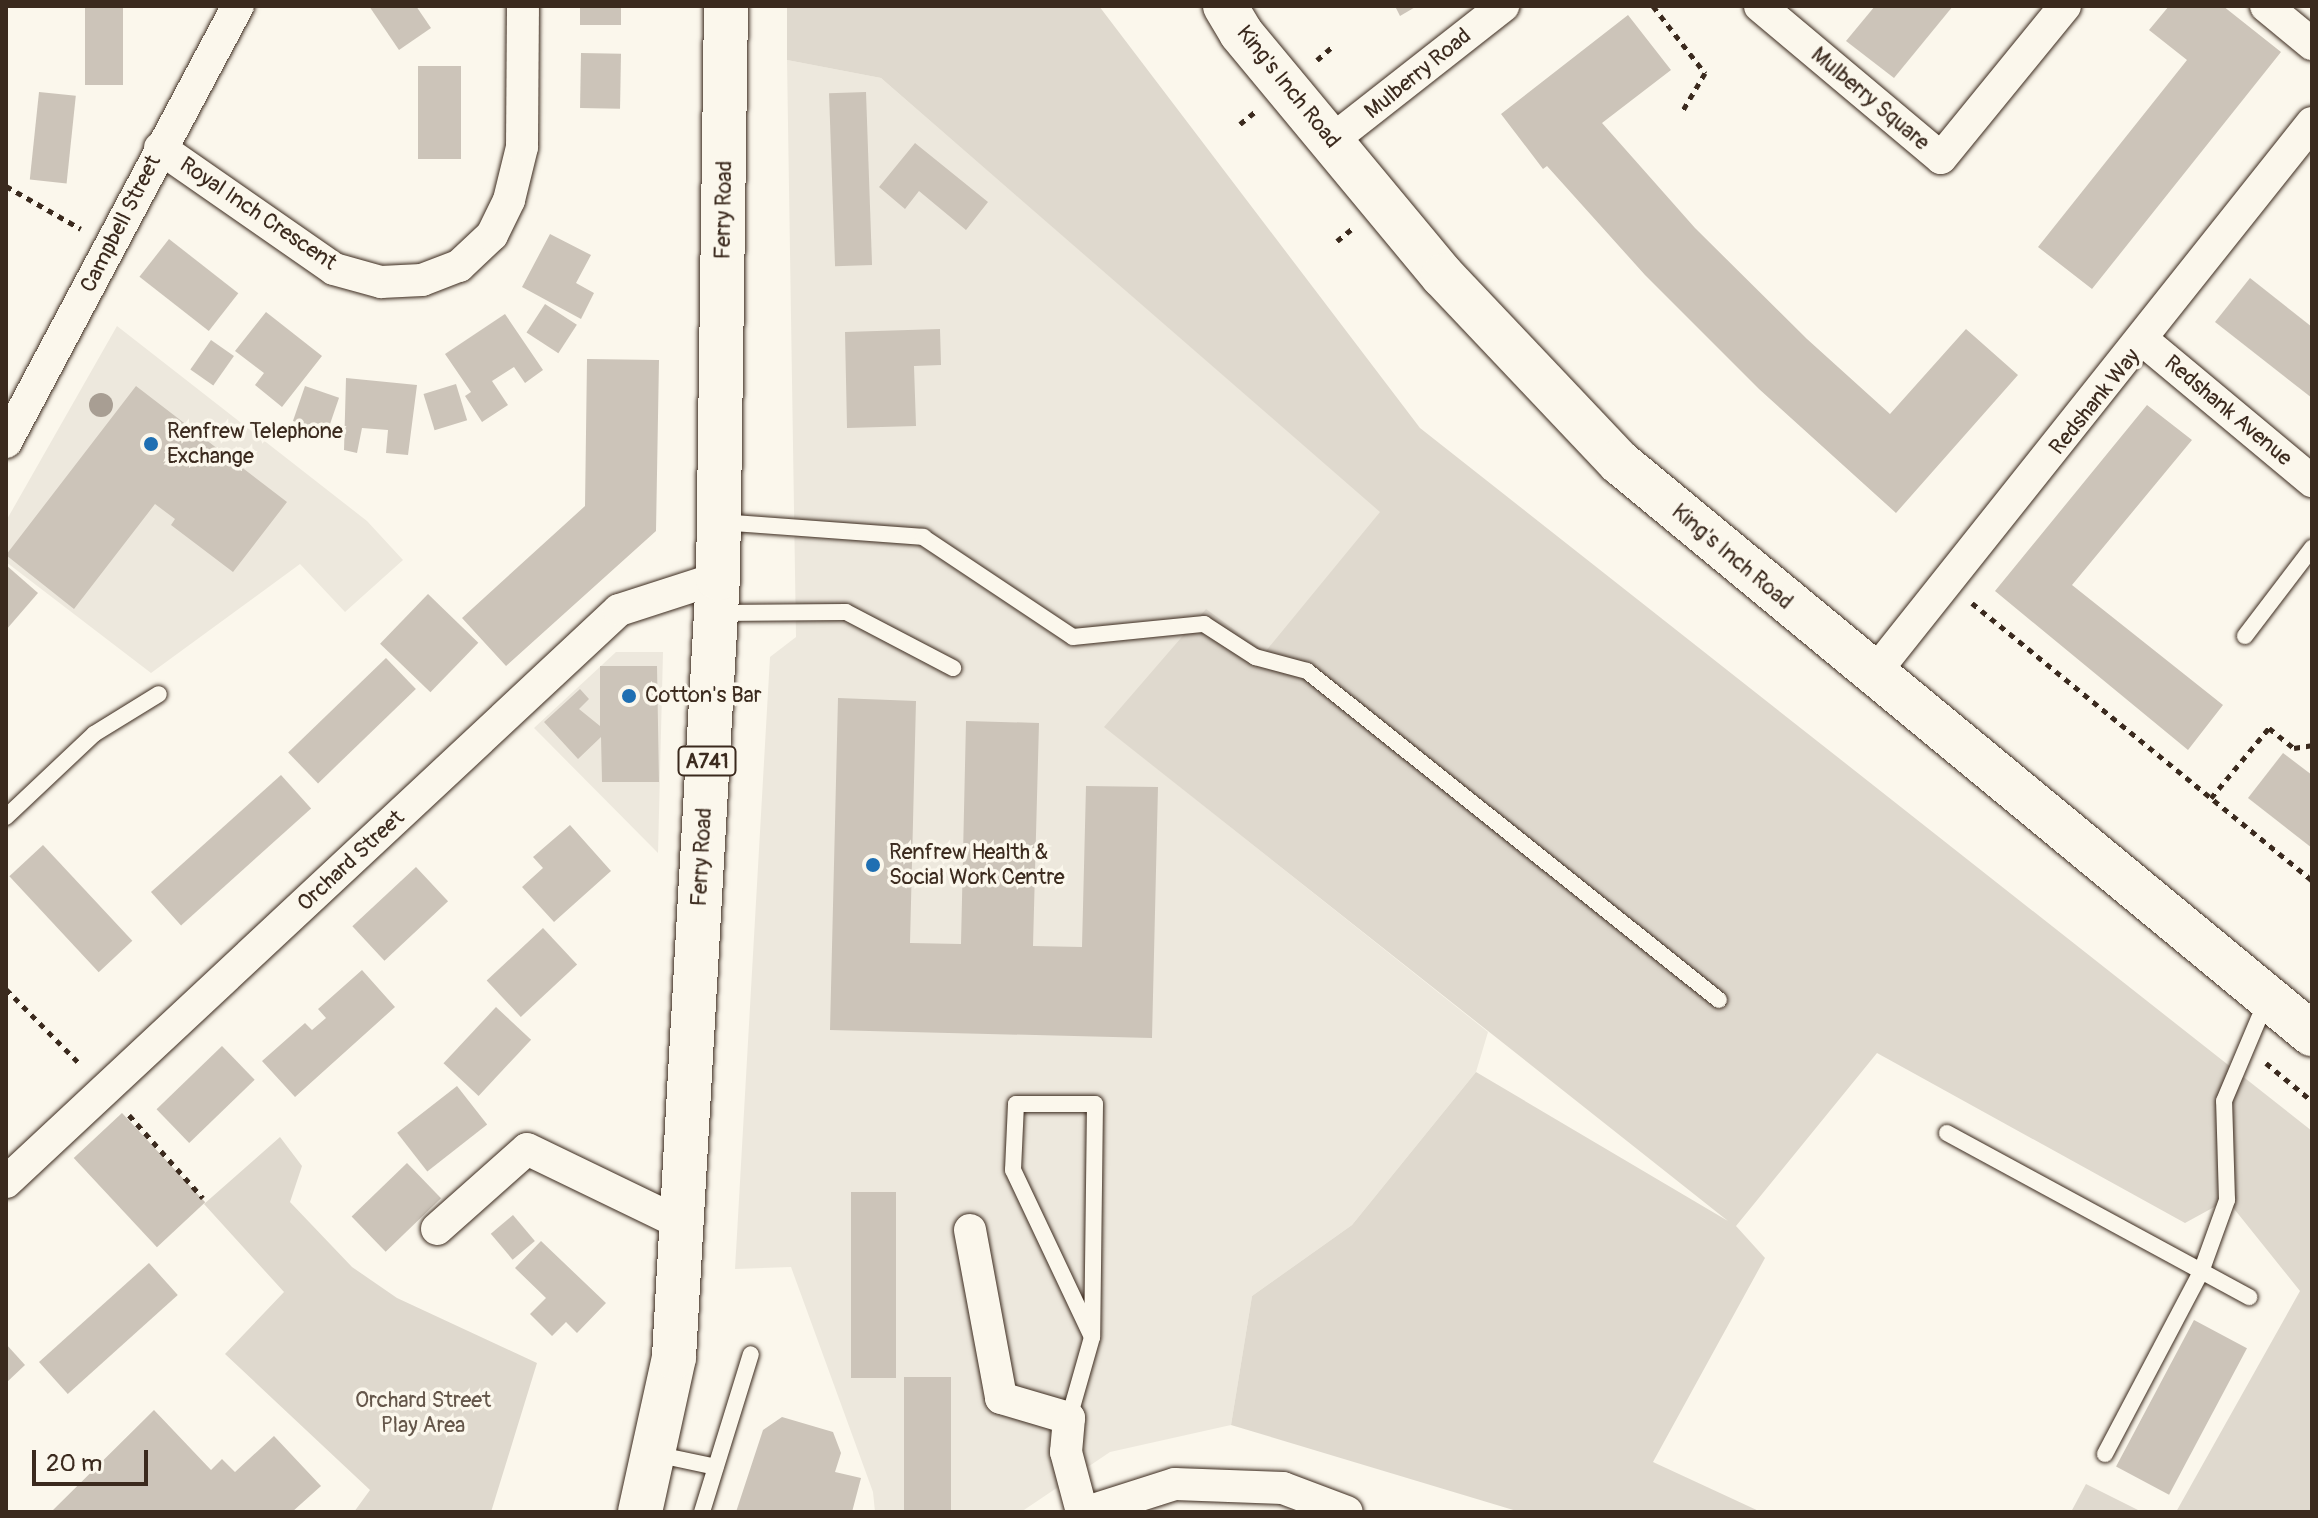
<!DOCTYPE html>
<style>
body{margin:0}
#map{position:relative;width:2318px;height:1518px;overflow:hidden;background:#fbf7ec;font-family:Pangolin,sans-serif}
div>[style]{position:absolute}
.built>*{inset:0;background:#ede8dd}
.green>*{inset:0;background:#dfd9ce}
.building>*{inset:0;background:#ccc4b9;transform-origin:0 0}
.path>*{height:5px;margin-top:-2.5px;transform-origin:0;background:repeating-linear-gradient(90deg,#3b2a1e 0 6px,transparent 0 12px)}
.roads{filter:drop-shadow(0 0 2px #3b2a1e) drop-shadow(0 0 2px #3b2a1e)}
.lane>*{height:16px;margin:-8px;padding:0 8px;transform-origin:8px;border-radius:8px;background:#fbf7ec}
.street>*{height:32px;margin:-16px;padding:0 16px;transform-origin:16px;border-radius:16px;background:#fbf7ec}
.secondary>*{height:44px;margin:-22px;padding:0 22px;transform-origin:22px;border-radius:22px;background:#fbf7ec}
.primary>*{height:44px;margin:-22px;padding:0 22px;transform-origin:22px;border-radius:22px;background:#fbf7ec}
.trees>*{width:24px;height:24px;margin:-12px;border-radius:50%;background:#a89e93}
.dots>*{width:22px;height:22px;translate:-50% -50%;box-sizing:border-box;border:4px solid #fbf7ec;border-radius:50%}
span{translate:-50% -50%;white-space:nowrap;text-align:center;line-height:1.15;-webkit-text-stroke:7px #fbf7ec;paint-order:stroke}
.shield-label span{padding:2px 6px;background:#fbf7ec;border:2px solid;border-radius:6px;-webkit-text-stroke-width:0}
.shield-label{font-size:20px;color:#3b2a1e;font-weight:700}
.street-label{font-size:22px;color:#3b2a1e}
.poi-label{font-size:22px;color:#3b2a1e}
.left{translate:0 -50%;text-align:left}
.park-label{font-size:22px;color:#64564a}
.frame{position:absolute;inset:0;border:8px solid #3b2a1e;pointer-events:none}
.scale{position:absolute;left:32px;top:1450px;width:116px;height:36px;box-sizing:border-box;border:4px solid #3b2a1e;border-top:0;padding-left:10px;font-size:24px;line-height:28px;white-space:nowrap;color:#3b2a1e;-webkit-text-stroke:6px #fbf7ec;paint-order:stroke}
</style>
<div id="map">
<div class="built">
<div style="clip-path:polygon(787px 60px,881px 78px,1381px 512px,1265px 653px,1105px 727px,1488px 1032px,1476px 1072px,1352px 1225px,1252px 1296px,1231px 1425px,1110px 1452px,1021px 1512px,875px 1512px,873px 1492px,791px 1267px,735px 1269px,770px 657px,796px 637px)"></div>
<div style="clip-path:polygon(117px 326px,367px 521px,403px 560px,345px 612px,300px 564px,151px 673px,6px 562px,6px 521px)"></div>
<div style="clip-path:polygon(616px 652px,663px 652px,658px 853px,534px 728px)"></div>
</div>
<div class="green">
<div style="clip-path:polygon(787px 6px,1099px 6px,1420px 428px,2312px 1131px,2312px 1512px,2176px 1512px,2300px 1291px,2227px 1200px,2185px 1223px,1877px 1053px,1736px 1226px,1765px 1258px,1653px 1462px,1761px 1512px,1520px 1512px,1231px 1425px,1252px 1296px,1352px 1225px,1476px 1072px,1728px 1221px,1104px 727px,1206px 609px,1265px 652px,1380px 512px,881px 78px,787px 60px)"></div>
<div style="clip-path:polygon(280px 1137px,302px 1166px,290px 1202px,352px 1267px,397px 1298px,537px 1363px,491px 1512px,354px 1512px,370px 1490px,225px 1354px,284px 1292px,204px 1204px)"></div>
<div style="clip-path:polygon(2086px 1484px,2142px 1512px,2071px 1512px)"></div>
</div>
<div class="building">
<div style="left:85px;top:6px;width:38px;height:79px"></div>
<div style="clip-path:polygon(369px 6px,416px 6px,431px 28px,399px 50px)"></div>
<div style="left:580px;top:6px;width:41px;height:19px"></div>
<div style="clip-path:polygon(1395px 6px,1417px 6px,1400px 16px)"></div>
<div style="clip-path:polygon(1875px 6px,1953px 6px,1894px 78px,1846px 41px)"></div>
<div style="clip-path:polygon(2169px 6px,2223px 6px,2281px 52px,2092px 289px,2038px 247px,2187px 60px,2149px 30px)"></div>
<div style="clip-path:polygon(1628px 15px,1671px 70px,1602px 123px,1695px 228px,1807px 339px,1890px 414px,1966px 329px,2018px 375px,1896px 513px,1759px 389px,1645px 275px,1547px 166px,1543px 169px,1501px 114px)"></div>
<div style="left:581px;top:53px;width:40px;height:55px;rotate:1deg"></div>
<div style="left:418px;top:66px;width:43px;height:93px"></div>
<div style="left:39px;top:92px;width:37px;height:88px;rotate:6deg"></div>
<div style="left:866px;top:92px;width:173px;height:37px;rotate:88deg"></div>
<div style="clip-path:polygon(915px 143px,988px 202px,966px 230px,919px 191px,905px 209px,879px 187px)"></div>
<div style="clip-path:polygon(550px 234px,591px 255px,576px 283px,594px 293px,581px 319px,522px 287px)"></div>
<div style="left:169px;top:239px;width:88px;height:48px;rotate:38deg"></div>
<div style="clip-path:polygon(2250px 278px,2312px 327px,2312px 398px,2215px 322px)"></div>
<div style="left:545px;top:304px;width:38px;height:34px;rotate:33deg"></div>
<div style="clip-path:polygon(266px 312px,322px 356px,282px 407px,255px 385px,264px 373px,235px 351px)"></div>
<div style="clip-path:polygon(505px 314px,543px 370px,525px 383px,514px 367px,492px 381px,508px 405px,482px 422px,465px 396px,471px 392px,445px 354px)"></div>
<div style="clip-path:polygon(940px 329px,941px 365px,914px 366px,916px 426px,847px 428px,845px 332px)"></div>
<div style="left:211px;top:340px;width:28px;height:36px;rotate:35deg"></div>
<div style="clip-path:polygon(587px 359px,659px 360px,656px 531px,506px 666px,462px 618px,585px 506px)"></div>
<div style="clip-path:polygon(346px 378px,417px 385px,408px 455px,386px 453px,388px 430px,362px 428px,357px 453px,344px 450px)"></div>
<div style="left:456px;top:384px;width:38px;height:34px;rotate:73deg"></div>
<div style="clip-path:polygon(136px 386px,287px 502px,233px 572px,171px 525px,175px 519px,155px 504px,74px 609px,6px 555px)"></div>
<div style="left:305px;top:386px;width:36px;height:37px;rotate:19deg"></div>
<div style="clip-path:polygon(2147px 405px,2192px 440px,2072px 585px,2223px 705px,2188px 750px,1995px 591px)"></div>
<div style="clip-path:polygon(6px 565px,38px 593px,6px 630px)"></div>
<div style="left:428px;top:594px;width:70px;height:69px;rotate:44deg"></div>
<div style="left:386px;top:658px;width:43px;height:136px;rotate:46deg"></div>
<div style="clip-path:polygon(600px 666px,657px 666px,659px 782px,602px 782px,601px 737px,578px 759px,544px 722px,580px 689px,589px 699px,579px 709px,600px 726px)"></div>
<div style="clip-path:polygon(838px 698px,916px 701px,910px 943px,961px 944px,966px 721px,1039px 723px,1033px 946px,1082px 947px,1086px 786px,1158px 787px,1152px 1038px,830px 1030px)"></div>
<div style="clip-path:polygon(2283px 753px,2312px 775px,2312px 848px,2248px 798px)"></div>
<div style="left:281px;top:775px;width:45px;height:175px;rotate:48deg"></div>
<div style="clip-path:polygon(570px 825px,611px 871px,554px 922px,522px 887px,543px 868px,533px 857px)"></div>
<div style="left:43px;top:845px;width:131px;height:46px;rotate:47deg"></div>
<div style="left:416px;top:867px;width:47px;height:87px;rotate:47deg"></div>
<div style="left:543px;top:928px;width:50px;height:77px;rotate:47deg"></div>
<div style="clip-path:polygon(362px 970px,395px 1007px,295px 1097px,262px 1061px,305px 1023px,312px 1030px,326px 1018px,318px 1009px)"></div>
<div style="left:496px;top:1007px;width:48px;height:77px;rotate:43deg"></div>
<div style="left:222px;top:1046px;width:47px;height:91px;rotate:46deg"></div>
<div style="left:457px;top:1086px;width:49px;height:76px;rotate:52deg"></div>
<div style="left:122px;top:1113px;width:122px;height:66px;rotate:47deg"></div>
<div style="left:407px;top:1163px;width:49px;height:77px;rotate:46deg"></div>
<div style="left:851px;top:1192px;width:45px;height:186px"></div>
<div style="left:513px;top:1215px;width:34px;height:29px;rotate:50deg"></div>
<div style="clip-path:polygon(541px 1241px,606px 1303px,577px 1333px,566px 1322px,552px 1336px,530px 1314px,546px 1298px,515px 1268px)"></div>
<div style="left:149px;top:1263px;width:43px;height:148px;rotate:48deg"></div>
<div style="left:2194px;top:1320px;width:60px;height:166px;rotate:28deg"></div>
<div style="clip-path:polygon(6px 1344px,25px 1365px,6px 1383px)"></div>
<div style="left:904px;top:1377px;width:47px;height:135px"></div>
<div style="clip-path:polygon(154px 1410px,211px 1470px,222px 1459px,235px 1472px,274px 1436px,321px 1486px,292px 1512px,51px 1512px)"></div>
<div style="clip-path:polygon(782px 1417px,833px 1432px,841px 1453px,835px 1472px,861px 1478px,852px 1512px,736px 1512px,763px 1430px)"></div>
</div>
<div class="path">
<div style="left:1653px;top:6px;width:85px;rotate:52.2deg"></div>
<div style="left:1705px;top:73px;width:43px;rotate:120.7deg"></div>
<div style="left:1317px;top:60px;width:20px;rotate:-41deg"></div>
<div style="left:1240px;top:124px;width:19px;rotate:-39deg"></div>
<div style="left:6px;top:186px;width:86px;rotate:29.8deg"></div>
<div style="left:1337px;top:241px;width:19px;rotate:-39deg"></div>
<div style="left:1972px;top:603px;width:439px;rotate:39.2deg"></div>
<div style="left:2211px;top:798px;width:91px;rotate:-50.4deg"></div>
<div style="left:2269px;top:728px;width:32px;rotate:39deg"></div>
<div style="left:2294px;top:748px;width:18px;rotate:-9deg"></div>
<div style="left:6px;top:989px;width:107px;rotate:45.4deg"></div>
<div style="left:2266px;top:1063px;width:60px;rotate:39.6deg"></div>
<div style="left:129px;top:1115px;width:111px;rotate:48.3deg"></div>
</div>
<div class="roads">
<div class="lane">
<div style="left:721px;top:522px;width:203px;rotate:4.2deg"></div>
<div style="left:923px;top:537px;width:180px;rotate:33.7deg"></div>
<div style="left:1073px;top:637px;width:132px;rotate:-5.7deg"></div>
<div style="left:1204px;top:624px;width:61px;rotate:32.9deg"></div>
<div style="left:1255px;top:657px;width:54px;rotate:15.1deg"></div>
<div style="left:1307px;top:671px;width:527px;rotate:38.61deg"></div>
<div style="left:718px;top:613px;width:128px;rotate:-0.4deg"></div>
<div style="left:846px;top:612px;width:121px;rotate:27.6deg"></div>
<div style="left:2245px;top:636px;width:111px;rotate:-52.7deg"></div>
<div style="left:6px;top:817px;width:121px;rotate:-43.3deg"></div>
<div style="left:94px;top:734px;width:76px;rotate:-31.6deg"></div>
<div style="left:1947px;top:1133px;width:344px;rotate:28.5deg"></div>
<div style="left:1069px;top:1418px;width:84px;rotate:-74.1deg"></div>
<div style="left:1092px;top:1337px;width:185px;rotate:-115.3deg"></div>
<div style="left:1013px;top:1170px;width:66px;rotate:-87.4deg"></div>
<div style="left:1016px;top:1104px;width:79px"></div>
<div style="left:1095px;top:1104px;width:233px;rotate:90.7deg"></div>
<div style="left:655px;top:1454px;width:62px;rotate:12deg"></div>
<div style="left:2105px;top:1454px;width:206px;rotate:-62.2deg"></div>
<div style="left:2201px;top:1272px;width:77px;rotate:-70.1deg"></div>
<div style="left:2227px;top:1200px;width:99px;rotate:-91.7deg"></div>
<div style="left:2224px;top:1101px;width:111px;rotate:-67.1deg"></div>
<div style="left:702px;top:1512px;width:165px;rotate:-72.8deg"></div>
</div>
<div class="street">
<div style="left:1760px;top:6px;width:236px;rotate:40deg"></div>
<div style="left:1941px;top:158px;width:196px;rotate:-50.8deg"></div>
<div style="left:2266px;top:6px;width:60px;rotate:39.6deg"></div>
<div style="left:1331px;top:141px;width:219px;rotate:-38.1deg"></div>
<div style="left:160px;top:148px;width:212px;rotate:34.8deg"></div>
<div style="left:334px;top:269px;width:49px;rotate:15.5deg"></div>
<div style="left:381px;top:282px;width:41px;rotate:-2.8deg"></div>
<div style="left:422px;top:280px;width:40px;rotate:-21deg"></div>
<div style="left:459px;top:266px;width:45px;rotate:-43.2deg"></div>
<div style="left:492px;top:235px;width:39px;rotate:-64deg"></div>
<div style="left:509px;top:200px;width:55px;rotate:-76.2deg"></div>
<div style="left:522px;top:147px;width:141px;rotate:-89.6deg"></div>
<div style="left:2144px;top:341px;width:219px;rotate:39.8deg"></div>
<div style="left:6px;top:442px;width:494px;rotate:-62deg"></div>
<div style="left:1872px;top:676px;width:707px;rotate:-51.49deg"></div>
<div style="left:6px;top:1182px;width:838px;rotate:-43.02deg"></div>
<div style="left:619px;top:610px;width:104px;rotate:-17.9deg"></div>
<div style="left:437px;top:1229px;width:120px;rotate:-41.6deg"></div>
<div style="left:527px;top:1149px;width:170px;rotate:25.8deg"></div>
<div style="left:970px;top:1230px;width:171px;rotate:79.5deg"></div>
<div style="left:1001px;top:1398px;width:71px;rotate:16.4deg"></div>
<div style="left:1069px;top:1418px;width:34px;rotate:95deg"></div>
<div style="left:1066px;top:1452px;width:62px;rotate:75.1deg"></div>
<div style="left:1087px;top:1512px;width:92px;rotate:-17.7deg"></div>
<div style="left:1175px;top:1484px;width:108px;rotate:2.1deg"></div>
<div style="left:1283px;top:1488px;width:68px;rotate:20.6deg"></div>
</div>
<div class="secondary">
<div style="left:1225px;top:6px;width:31px;rotate:59deg"></div>
<div style="left:1241px;top:33px;width:316px;rotate:50.3deg"></div>
<div style="left:1443px;top:276px;width:256px;rotate:46.6deg"></div>
<div style="left:1619px;top:462px;width:899px;rotate:39.54deg"></div>
</div>
<div class="primary">
<div style="left:640px;top:1512px;width:159px;rotate:-77.6deg"></div>
<div style="left:674px;top:1357px;width:780px;rotate:-86.77deg"></div>
<div style="left:718px;top:578px;width:572px;rotate:-89.2deg"></div>
</div>
</div>
<div class="trees">
<div style="left:101px;top:405px"></div>
</div>
<div class="dots">
<div style="left:151px;top:444px;background:#1f6fb2"></div>
<div style="left:629px;top:696px;background:#1f6fb2"></div>
<div style="left:873px;top:865px;background:#1f6fb2"></div>
</div>
<div class="shield-label">
<span style="left:707px;top:761px">A741</span>
</div>
<div class="street-label">
<span style="left:1418px;top:74px;rotate:-39deg">Mulberry Road</span>
<span style="left:1288px;top:87px;rotate:51deg">King's Inch Road</span>
<span style="left:1870px;top:99px;rotate:40deg">Mulberry Square</span>
<span style="left:724px;top:210px;rotate:-89deg">Ferry Road</span>
<span style="left:258px;top:214px;rotate:34deg">Royal Inch Crescent</span>
<span style="left:121px;top:224px;rotate:-63deg">Campbell Street</span>
<span style="left:2095px;top:402px;rotate:-51deg">Redshank Way</span>
<span style="left:2228px;top:411px;rotate:40deg">Redshank Avenue</span>
<span style="left:1732px;top:557px;rotate:40deg">King's Inch Road</span>
<span style="left:702px;top:857px;rotate:-87deg">Ferry Road</span>
<span style="left:351px;top:861px;rotate:-43deg">Orchard Street</span>
</div>
<div class="poi-label">
<span class="left" style="left:167px;top:444px">Renfrew Telephone<br>Exchange</span>
<span class="left" style="left:645px;top:696px">Cotton's Bar</span>
<span class="left" style="left:889px;top:865px">Renfrew Health &amp;<br>Social Work Centre</span>
</div>
<div class="park-label">
<span style="left:423px;top:1413px">Orchard Street<br>Play Area</span>
</div>
<div class="frame"></div>
<div class="scale">20 m</div>
</div>
